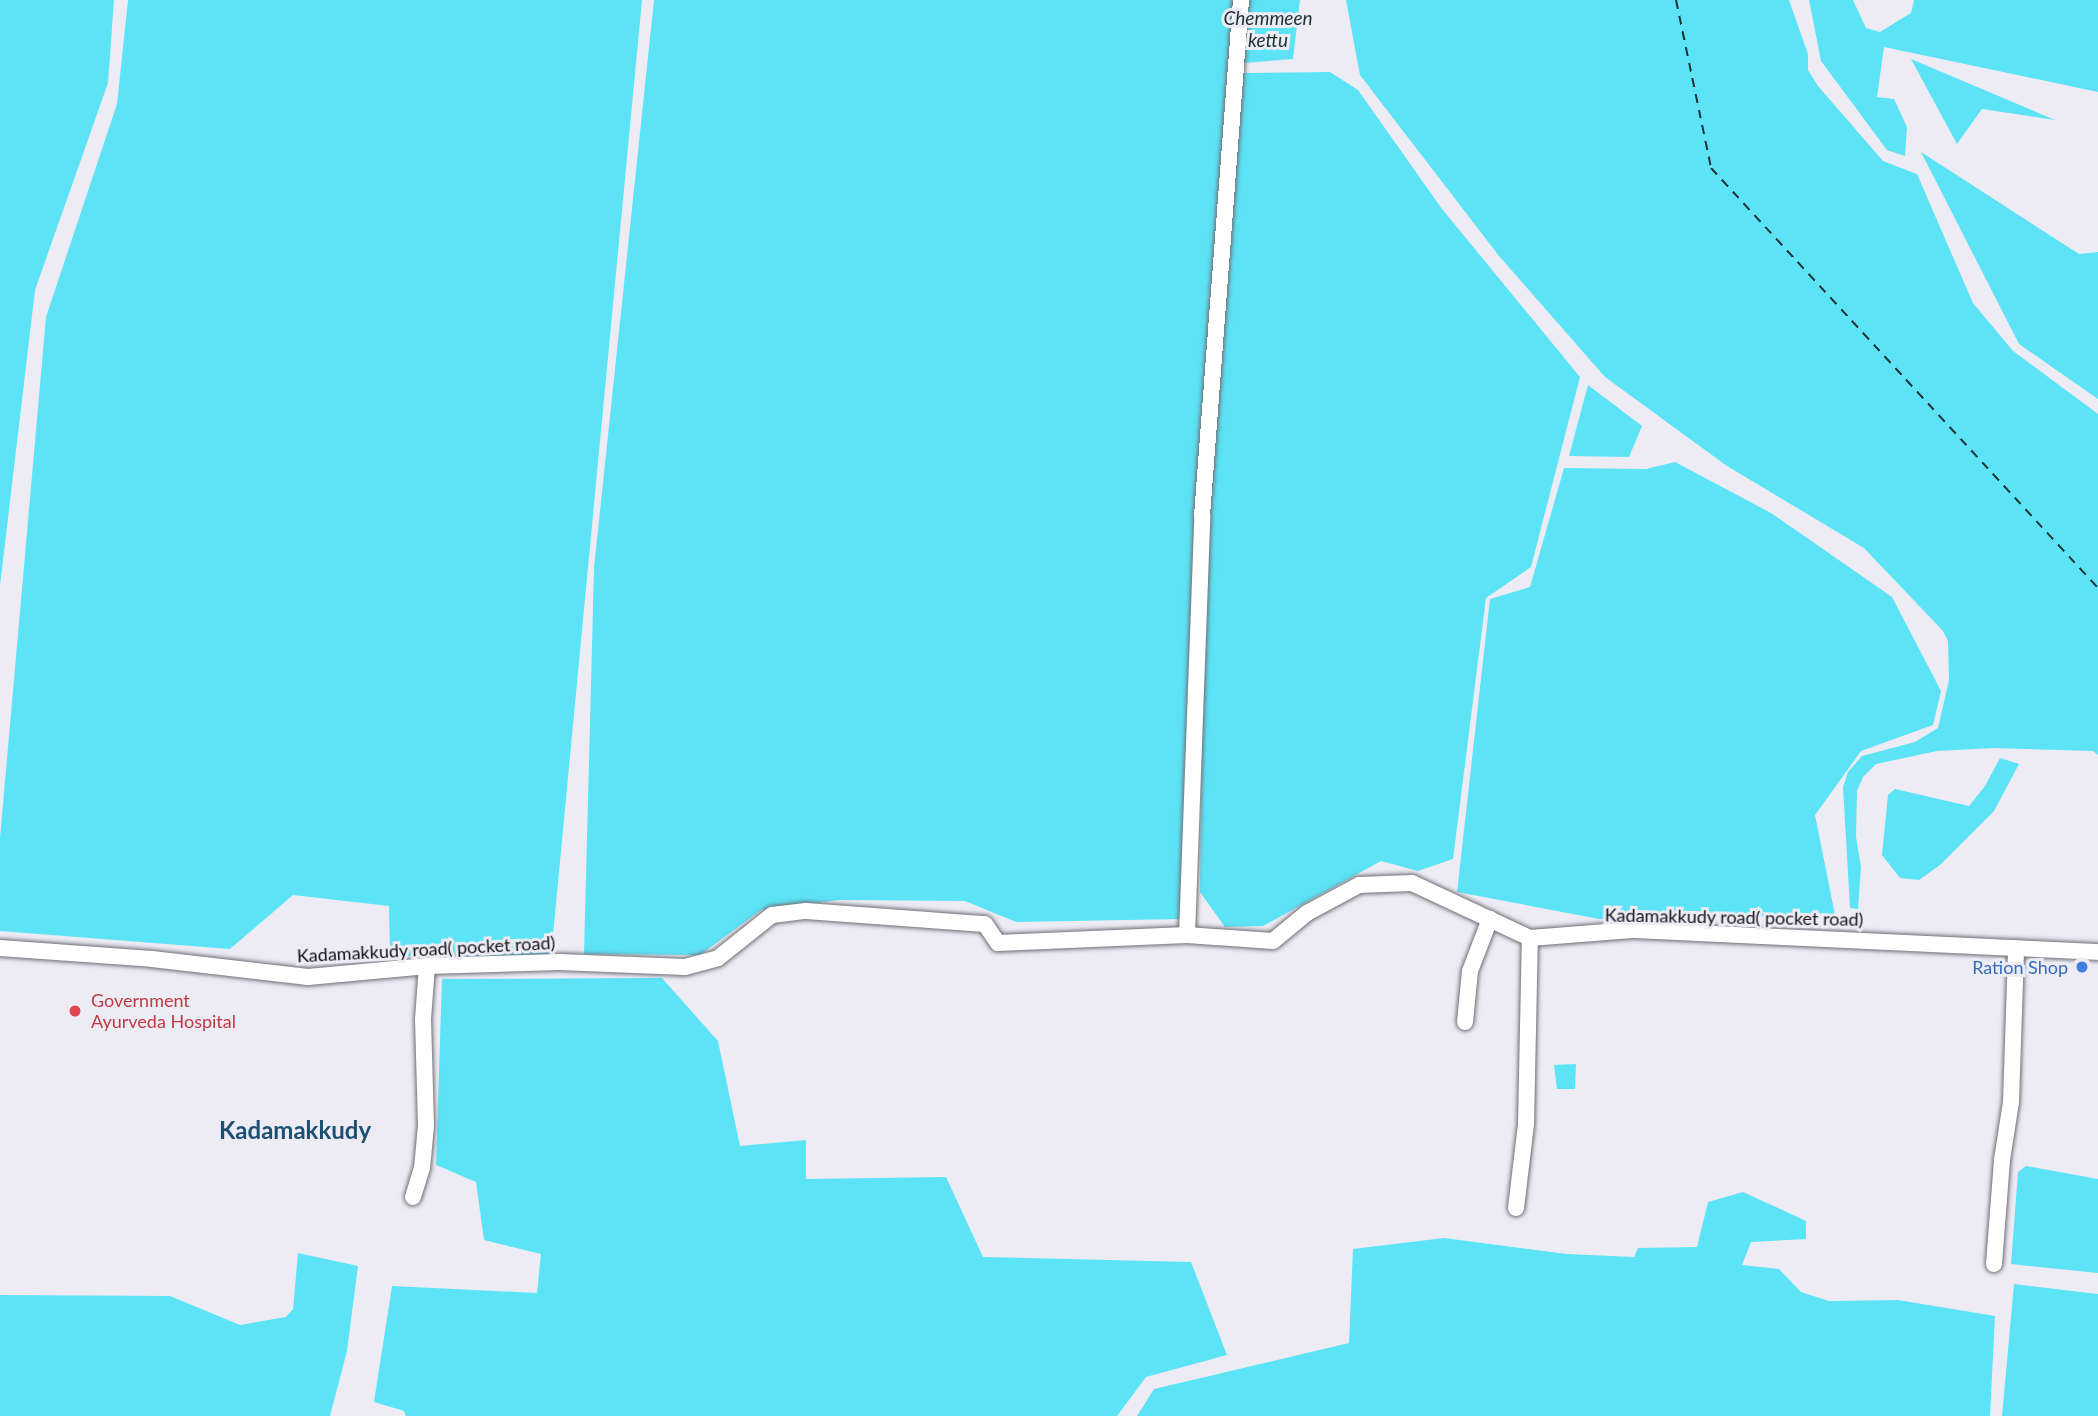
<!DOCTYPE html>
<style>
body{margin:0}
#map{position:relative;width:2098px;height:1416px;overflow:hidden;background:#edecf5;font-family:Lato,sans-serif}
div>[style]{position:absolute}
.water>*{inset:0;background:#5de3f6}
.ferry>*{height:2px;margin-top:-1px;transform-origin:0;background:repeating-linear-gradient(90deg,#1a3135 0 9px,transparent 0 16px)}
.roads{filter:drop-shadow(0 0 2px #6f6e76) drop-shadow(0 0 2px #6f6e76)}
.minor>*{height:16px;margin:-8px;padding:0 8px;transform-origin:8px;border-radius:8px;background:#fff}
.dots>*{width:19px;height:19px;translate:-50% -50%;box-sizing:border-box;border:4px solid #edecf5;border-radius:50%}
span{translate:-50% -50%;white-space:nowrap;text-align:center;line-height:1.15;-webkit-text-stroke:6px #edecf5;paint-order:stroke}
.street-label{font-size:18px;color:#141417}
.shop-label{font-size:18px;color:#366cbe}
.right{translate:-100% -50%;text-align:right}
.health-label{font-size:18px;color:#be3a42}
.left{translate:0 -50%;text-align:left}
.water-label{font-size:19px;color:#1a3135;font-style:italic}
.district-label{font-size:24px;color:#1c5073;font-weight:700}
</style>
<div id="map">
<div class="water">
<div style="clip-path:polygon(0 0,114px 0,108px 83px,35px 290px,0 586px)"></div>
<div style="clip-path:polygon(128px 0,642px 0,551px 956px,390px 956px,389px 906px,293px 895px,230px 949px,0 931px,0 838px,46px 317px,117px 104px)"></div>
<div style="clip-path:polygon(654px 0,1234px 0,1182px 919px,1016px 922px,965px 901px,839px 900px,761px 910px,700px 955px,584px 954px,594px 568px)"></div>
<div style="clip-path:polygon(1242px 0,1300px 0,1293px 59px,1243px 63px)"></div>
<div style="clip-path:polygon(1346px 0,1789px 0,1808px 54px,1808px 70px,1818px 86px,1883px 161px,1917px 174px,1973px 303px,2013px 351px,2098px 414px,2098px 755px,2093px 751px,1993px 748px,1937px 751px,1876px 764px,1863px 777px,1857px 791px,1856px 837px,1861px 867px,1858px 909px,1850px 908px,1843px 787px,1848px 772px,1862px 756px,1915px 742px,1938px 728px,1949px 680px,1948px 641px,1943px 631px,1864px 548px,1727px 466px,1605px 377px,1499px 256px,1360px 75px)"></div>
<div style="clip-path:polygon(1809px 0,1853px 0,1866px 28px,1880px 32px,1911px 13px,1914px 0,2098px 0,2098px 92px,1884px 47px,1877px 97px,1894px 99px,1907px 127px,1905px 156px,1887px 150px,1821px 61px)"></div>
<div style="clip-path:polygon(1911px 59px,2055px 120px,1982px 109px,1957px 144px)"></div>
<div style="clip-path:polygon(1330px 72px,1358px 90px,1442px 209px,1580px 377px,1531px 567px,1486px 598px,1453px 859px,1418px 871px,1381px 861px,1263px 926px,1225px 927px,1200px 892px,1204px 564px,1243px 73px)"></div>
<div style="clip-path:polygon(1921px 152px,2079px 254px,2098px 252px,2098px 399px,2019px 344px)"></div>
<div style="clip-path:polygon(1588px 385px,1642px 426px,1629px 457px,1569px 456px)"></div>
<div style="clip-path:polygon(1675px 462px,1771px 513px,1892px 597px,1941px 691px,1933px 725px,1861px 751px,1815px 815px,1835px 915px,1599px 919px,1457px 892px,1490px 599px,1530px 587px,1564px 468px,1646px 469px)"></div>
<div style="clip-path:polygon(2000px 758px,2019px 764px,1994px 811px,1940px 865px,1919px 880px,1900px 878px,1882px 855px,1888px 795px,1895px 789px,1969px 806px,1985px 786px)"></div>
<div style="clip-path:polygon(662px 978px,718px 1041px,740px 1146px,806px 1140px,806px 1179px,946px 1177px,983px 1257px,1191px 1262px,1227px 1355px,1146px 1377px,1117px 1416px,406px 1416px,404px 1411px,374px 1402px,392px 1286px,537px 1293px,541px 1254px,484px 1240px,476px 1182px,436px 1165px,442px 979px)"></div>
<div style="clip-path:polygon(1576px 1064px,1575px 1089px,1557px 1089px,1554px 1065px)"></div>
<div style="clip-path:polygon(2026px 1166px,2098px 1179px,2098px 1273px,2011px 1264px,2018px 1172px)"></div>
<div style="clip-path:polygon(1743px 1192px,1806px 1221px,1806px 1239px,1751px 1242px,1742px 1265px,1779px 1269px,1801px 1292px,1829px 1301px,1898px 1300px,1995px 1316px,1990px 1416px,1137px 1416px,1154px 1389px,1349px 1343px,1353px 1249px,1444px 1238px,1567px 1254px,1634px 1257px,1638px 1248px,1697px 1247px,1708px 1202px)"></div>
<div style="clip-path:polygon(298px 1253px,358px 1266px,347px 1351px,330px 1416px,0 1416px,0 1295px,170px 1296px,240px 1325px,286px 1317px,293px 1309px)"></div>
<div style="clip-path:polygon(2014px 1284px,2098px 1294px,2098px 1416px,2002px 1416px)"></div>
</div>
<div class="ferry">
<div style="left:1676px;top:0;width:172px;rotate:78.2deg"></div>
<div style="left:1711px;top:168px;width:571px;rotate:47.34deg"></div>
</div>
<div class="roads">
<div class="minor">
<div style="left:1187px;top:935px;width:419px;rotate:-87.9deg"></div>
<div style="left:1202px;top:516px;width:517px;rotate:-85.68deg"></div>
<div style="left:0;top:948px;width:152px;rotate:4.1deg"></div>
<div style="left:152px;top:959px;width:157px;rotate:6.6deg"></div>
<div style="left:308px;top:977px;width:120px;rotate:-5.3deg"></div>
<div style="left:427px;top:966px;width:132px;rotate:-1.7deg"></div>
<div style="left:559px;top:962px;width:126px;rotate:2.3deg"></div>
<div style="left:685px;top:967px;width:34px;rotate:-15deg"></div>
<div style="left:718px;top:958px;width:69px;rotate:-38.5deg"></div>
<div style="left:772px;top:915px;width:34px;rotate:-7deg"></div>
<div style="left:806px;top:911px;width:179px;rotate:4.2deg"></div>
<div style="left:985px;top:924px;width:23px;rotate:56deg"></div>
<div style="left:998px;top:943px;width:189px;rotate:-2.4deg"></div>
<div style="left:1187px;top:935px;width:86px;rotate:4deg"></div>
<div style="left:1273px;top:941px;width:44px;rotate:-39.5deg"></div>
<div style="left:1307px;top:913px;width:59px;rotate:-28.3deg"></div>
<div style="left:1359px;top:885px;width:53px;rotate:-2.2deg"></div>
<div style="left:1412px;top:883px;width:130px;rotate:25deg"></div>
<div style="left:1530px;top:938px;width:102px;rotate:-4.5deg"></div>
<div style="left:1632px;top:930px;width:467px;rotate:2.7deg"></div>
<div style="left:1465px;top:1022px;width:51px;rotate:-84.4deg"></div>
<div style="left:1470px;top:971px;width:56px;rotate:-69deg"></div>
<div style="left:413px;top:1197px;width:30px;rotate:-73deg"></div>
<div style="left:422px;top:1168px;width:42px;rotate:-84.6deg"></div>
<div style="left:426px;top:1126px;width:107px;rotate:-91.6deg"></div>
<div style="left:423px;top:1019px;width:53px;rotate:-85.7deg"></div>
<div style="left:1516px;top:1208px;width:85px;rotate:-83.2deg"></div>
<div style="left:1526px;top:1124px;width:186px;rotate:-88.8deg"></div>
<div style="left:1994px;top:1264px;width:104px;rotate:-85.6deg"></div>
<div style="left:2002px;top:1160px;width:59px;rotate:-81.2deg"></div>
<div style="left:2011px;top:1102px;width:154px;rotate:-88.1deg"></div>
</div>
</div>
<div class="dots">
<div style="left:2082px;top:967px;background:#3f7fe0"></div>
<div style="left:75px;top:1011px;background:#e0444e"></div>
</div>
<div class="street-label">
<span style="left:1734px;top:917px;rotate:1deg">Kadamakkudy road( pocket road)</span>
<span style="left:426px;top:949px;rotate:-3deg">Kadamakkudy road( pocket road)</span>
</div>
<div class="shop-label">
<span class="right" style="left:2068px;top:967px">Ration Shop</span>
</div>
<div class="health-label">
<span class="left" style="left:91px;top:1011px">Government<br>Ayurveda Hospital</span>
</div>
<div class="water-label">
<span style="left:1268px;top:29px">Chemmeen<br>kettu</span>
</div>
<div class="district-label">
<span style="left:295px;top:1130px">Kadamakkudy</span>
</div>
</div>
